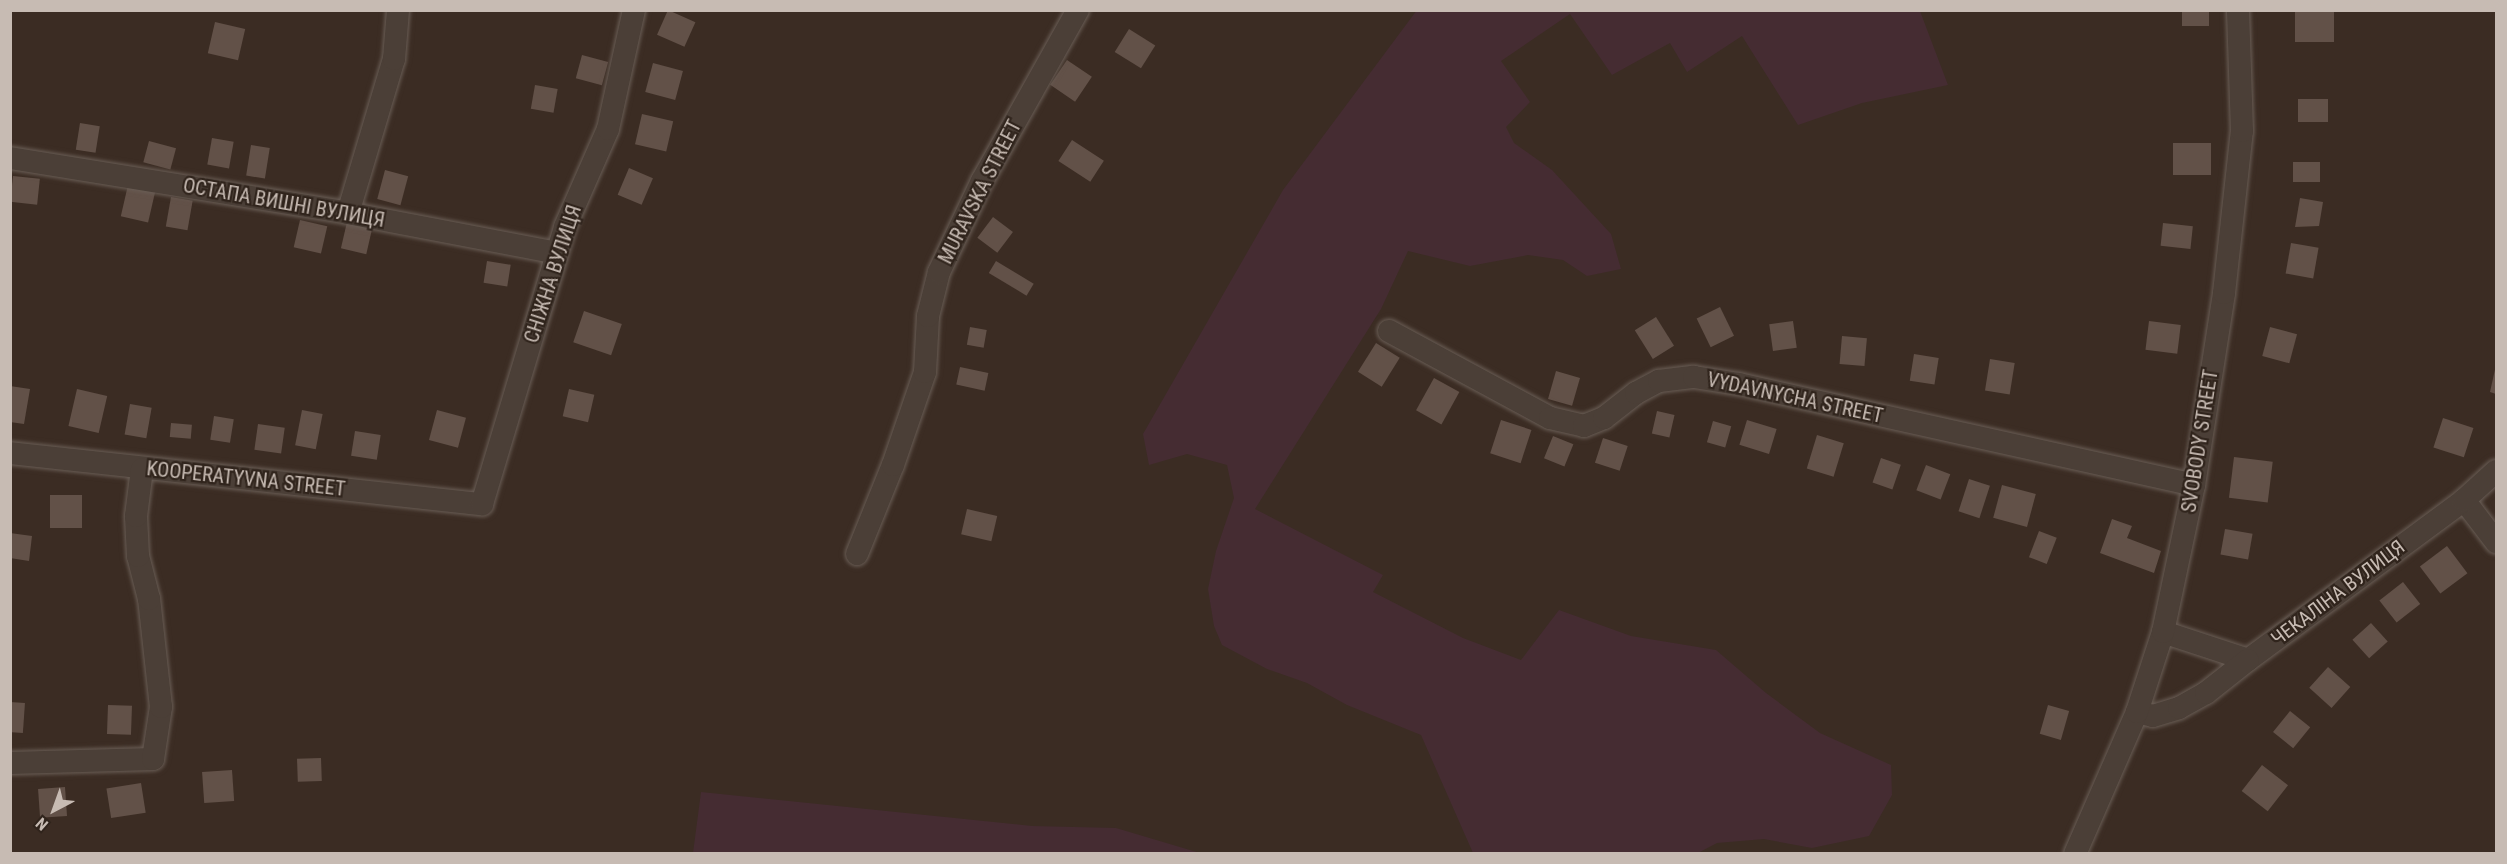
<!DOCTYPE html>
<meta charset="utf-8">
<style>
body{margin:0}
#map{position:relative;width:2507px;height:864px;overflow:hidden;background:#3b2c23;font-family:"Roboto Condensed",sans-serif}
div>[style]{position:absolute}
.green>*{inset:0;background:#452c32}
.building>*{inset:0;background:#625148;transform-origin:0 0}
.roads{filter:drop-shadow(0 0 2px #695d55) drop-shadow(0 0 2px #695d55)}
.minor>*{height:22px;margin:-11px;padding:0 11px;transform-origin:11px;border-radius:11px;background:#4b3f37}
span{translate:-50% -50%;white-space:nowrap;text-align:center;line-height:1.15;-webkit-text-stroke:4.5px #30241c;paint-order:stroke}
.street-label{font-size:20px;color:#c7bbb3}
.frame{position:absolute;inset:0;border:12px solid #c7bbb3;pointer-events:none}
.north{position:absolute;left:24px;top:780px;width:60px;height:60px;-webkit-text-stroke:4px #30241c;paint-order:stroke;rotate:221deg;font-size:16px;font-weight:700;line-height:24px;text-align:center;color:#c7bbb3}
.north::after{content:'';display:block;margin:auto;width:21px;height:27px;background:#c7bbb3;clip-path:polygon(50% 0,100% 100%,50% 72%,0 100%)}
</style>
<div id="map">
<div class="green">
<div style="clip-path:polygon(1417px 10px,1920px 11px,1948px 85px,1862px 103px,1798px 125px,1742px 36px,1687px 72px,1670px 43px,1612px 75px,1570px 14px,1501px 61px,1530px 102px,1506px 127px,1514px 143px,1552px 170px,1611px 234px,1621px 269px,1587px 276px,1563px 260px,1528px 255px,1470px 266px,1408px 251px,1381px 309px,1255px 509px,1383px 575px,1373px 592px,1463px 638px,1521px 660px,1559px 610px,1631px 636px,1716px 650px,1766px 693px,1820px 733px,1891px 765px,1892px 795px,1869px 836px,1812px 848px,1764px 839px,1717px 843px,1696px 854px,1473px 853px,1421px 735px,1347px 705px,1307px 683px,1267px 669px,1222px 645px,1214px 626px,1208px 589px,1216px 551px,1234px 498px,1227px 465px,1187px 454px,1149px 465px,1143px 434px,1283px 190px)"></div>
<div style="clip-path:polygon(701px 792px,1032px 826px,1116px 828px,1200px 853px,693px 853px)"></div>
</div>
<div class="building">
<div style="left:668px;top:10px;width:30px;height:27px;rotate:24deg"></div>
<div style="left:2182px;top:10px;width:27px;height:16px"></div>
<div style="left:2295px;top:11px;width:39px;height:31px"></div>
<div style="left:215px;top:22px;width:31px;height:32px;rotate:13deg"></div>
<div style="left:1129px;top:29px;width:31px;height:27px;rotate:32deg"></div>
<div style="left:582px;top:55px;width:27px;height:24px;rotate:15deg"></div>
<div style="left:1067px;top:60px;width:30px;height:30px;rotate:34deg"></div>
<div style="left:653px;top:63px;width:31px;height:30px;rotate:15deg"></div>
<div style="left:535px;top:85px;width:23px;height:24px;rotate:10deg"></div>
<div style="left:2298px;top:99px;width:30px;height:23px"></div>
<div style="left:642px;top:114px;width:32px;height:31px;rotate:13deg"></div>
<div style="left:80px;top:123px;width:20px;height:27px;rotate:9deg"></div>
<div style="left:212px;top:138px;width:22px;height:27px;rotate:10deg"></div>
<div style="left:1072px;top:140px;width:38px;height:25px;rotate:33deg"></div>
<div style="left:149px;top:141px;width:28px;height:22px;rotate:15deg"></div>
<div style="left:2173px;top:143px;width:38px;height:32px"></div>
<div style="left:251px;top:145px;width:19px;height:31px;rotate:9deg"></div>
<div style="left:2293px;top:162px;width:27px;height:20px"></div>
<div style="left:629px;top:168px;width:26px;height:29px;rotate:23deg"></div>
<div style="left:385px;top:170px;width:24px;height:30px;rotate:15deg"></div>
<div style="left:13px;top:176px;width:27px;height:26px;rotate:6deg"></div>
<div style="left:128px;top:185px;width:28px;height:32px;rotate:13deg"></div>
<div style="left:171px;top:197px;width:22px;height:30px;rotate:10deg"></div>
<div style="clip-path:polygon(2300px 198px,2323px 202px,2319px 226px,2295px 227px)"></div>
<div style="left:993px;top:217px;width:25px;height:26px;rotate:37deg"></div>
<div style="left:300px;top:220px;width:28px;height:28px;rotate:13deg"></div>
<div style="left:347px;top:222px;width:26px;height:27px;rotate:13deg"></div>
<div style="left:2163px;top:223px;width:30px;height:23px;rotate:6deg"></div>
<div style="left:2291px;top:243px;width:28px;height:31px;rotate:10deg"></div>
<div style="left:487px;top:261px;width:24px;height:22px;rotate:9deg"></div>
<div style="left:996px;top:261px;width:44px;height:14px;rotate:31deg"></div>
<div style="left:1720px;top:307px;width:32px;height:26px;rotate:64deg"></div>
<div style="left:584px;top:311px;width:40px;height:33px;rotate:19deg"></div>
<div style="left:1656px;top:317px;width:34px;height:25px;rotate:58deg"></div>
<div style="left:1793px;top:321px;width:27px;height:24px;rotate:82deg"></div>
<div style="left:2149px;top:321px;width:32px;height:29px;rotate:7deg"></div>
<div style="left:970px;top:327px;width:17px;height:18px;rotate:10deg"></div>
<div style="left:2270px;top:327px;width:28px;height:30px;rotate:15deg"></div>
<div style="left:1842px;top:336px;width:25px;height:28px;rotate:5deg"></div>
<div style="left:1376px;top:343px;width:28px;height:34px;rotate:32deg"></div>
<div style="left:1914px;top:354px;width:25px;height:27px;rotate:9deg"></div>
<div style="left:1990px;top:359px;width:25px;height:32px;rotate:9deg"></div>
<div style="clip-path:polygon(2496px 365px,2496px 394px,2490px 392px)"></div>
<div style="left:960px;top:367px;width:29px;height:18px;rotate:12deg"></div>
<div style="left:1556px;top:371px;width:25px;height:29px;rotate:16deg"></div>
<div style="left:1434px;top:378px;width:29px;height:37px;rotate:29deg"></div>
<div style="clip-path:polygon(10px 386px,30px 389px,24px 424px,10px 422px)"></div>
<div style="left:77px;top:389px;width:31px;height:38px;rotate:13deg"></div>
<div style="left:569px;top:389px;width:26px;height:28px;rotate:13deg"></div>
<div style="left:130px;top:404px;width:22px;height:31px;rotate:10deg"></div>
<div style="left:302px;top:410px;width:21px;height:36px;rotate:11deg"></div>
<div style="left:437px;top:410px;width:30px;height:31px;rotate:15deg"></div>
<div style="left:1657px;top:411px;width:18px;height:23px;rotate:13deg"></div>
<div style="left:214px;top:416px;width:20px;height:24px;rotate:9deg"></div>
<div style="left:2443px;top:418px;width:32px;height:31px;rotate:18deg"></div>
<div style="left:1501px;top:420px;width:32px;height:35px;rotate:18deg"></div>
<div style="left:1747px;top:420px;width:31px;height:26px;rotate:17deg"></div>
<div style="left:1713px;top:421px;width:19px;height:22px;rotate:16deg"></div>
<div style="left:171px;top:423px;width:21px;height:14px;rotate:5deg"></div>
<div style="left:258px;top:424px;width:27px;height:26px;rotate:8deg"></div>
<div style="left:355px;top:431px;width:26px;height:25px;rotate:9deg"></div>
<div style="left:1817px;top:435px;width:28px;height:35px;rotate:17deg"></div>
<div style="left:1553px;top:436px;width:22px;height:24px;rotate:22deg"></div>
<div style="left:1603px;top:438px;width:26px;height:26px;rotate:18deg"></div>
<div style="left:2234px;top:457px;width:39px;height:41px;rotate:7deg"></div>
<div style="left:1881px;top:458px;width:21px;height:26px;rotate:19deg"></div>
<div style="left:1926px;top:465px;width:26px;height:27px;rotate:21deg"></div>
<div style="left:1969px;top:479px;width:22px;height:34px;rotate:18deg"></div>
<div style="left:2002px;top:485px;width:35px;height:34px;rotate:15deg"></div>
<div style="left:50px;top:495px;width:32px;height:33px"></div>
<div style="left:967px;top:509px;width:31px;height:26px;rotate:13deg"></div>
<div style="clip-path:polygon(2112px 519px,2132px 526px,2127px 538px,2161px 551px,2154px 573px,2100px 553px)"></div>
<div style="left:2225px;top:529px;width:28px;height:26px;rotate:10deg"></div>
<div style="left:2039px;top:531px;width:19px;height:28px;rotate:21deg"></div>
<div style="clip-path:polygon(10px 533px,32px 536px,29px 561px,10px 558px)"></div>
<div style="left:2447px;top:546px;width:34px;height:34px;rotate:53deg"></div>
<div style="left:2403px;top:582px;width:28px;height:30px;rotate:52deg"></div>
<div style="left:2371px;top:623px;width:25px;height:25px;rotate:48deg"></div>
<div style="left:2328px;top:667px;width:30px;height:28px;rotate:42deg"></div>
<div style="left:10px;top:702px;width:15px;height:30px;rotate:4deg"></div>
<div style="left:108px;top:705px;width:24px;height:29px;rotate:2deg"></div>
<div style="left:2048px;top:705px;width:22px;height:30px;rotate:16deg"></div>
<div style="left:2290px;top:711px;width:26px;height:27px;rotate:39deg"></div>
<div style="left:321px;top:758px;width:23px;height:24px;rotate:88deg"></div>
<div style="left:2262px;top:765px;width:33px;height:33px;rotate:38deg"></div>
<div style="left:232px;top:770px;width:31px;height:30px;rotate:86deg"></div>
<div style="left:141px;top:783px;width:30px;height:35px;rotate:81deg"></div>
<div style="left:65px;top:787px;width:29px;height:27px;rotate:86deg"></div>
</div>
<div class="roads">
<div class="minor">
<div style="left:10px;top:158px;width:342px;rotate:9.2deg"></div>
<div style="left:348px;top:213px;width:213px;rotate:10.8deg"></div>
<div style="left:348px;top:213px;width:161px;rotate:-73.4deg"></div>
<div style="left:394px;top:59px;width:49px;rotate:-85.3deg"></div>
<div style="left:1389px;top:331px;width:183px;rotate:28.4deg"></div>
<div style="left:1550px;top:418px;width:35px;rotate:13deg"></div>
<div style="left:1584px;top:426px;width:22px;rotate:-22deg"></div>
<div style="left:1604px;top:418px;width:41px;rotate:-38deg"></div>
<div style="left:1636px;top:393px;width:26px;rotate:-28deg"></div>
<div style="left:1659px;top:381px;width:35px;rotate:-7deg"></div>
<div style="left:1694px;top:377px;width:46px;rotate:8.8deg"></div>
<div style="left:1739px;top:384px;width:466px;rotate:12.5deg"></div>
<div style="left:10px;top:453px;width:475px;rotate:6.2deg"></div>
<div style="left:482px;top:504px;width:289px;rotate:-73.3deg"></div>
<div style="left:565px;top:227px;width:107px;rotate:-66.3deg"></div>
<div style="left:608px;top:129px;width:122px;rotate:-77.7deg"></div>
<div style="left:2464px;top:500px;width:53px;rotate:52.7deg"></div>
<div style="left:857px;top:554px;width:96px;rotate:-68deg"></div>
<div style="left:893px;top:465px;width:98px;rotate:-71deg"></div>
<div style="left:925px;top:372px;width:56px;rotate:-86.9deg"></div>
<div style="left:928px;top:316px;width:45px;rotate:-76deg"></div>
<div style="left:939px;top:272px;width:101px;rotate:-64.7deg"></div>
<div style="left:982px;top:181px;width:196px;rotate:-60.7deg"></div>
<div style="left:2163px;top:632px;width:89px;rotate:18.2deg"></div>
<div style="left:2248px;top:660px;width:269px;rotate:-36.5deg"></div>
<div style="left:2464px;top:500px;width:43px;rotate:-42.2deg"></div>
<div style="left:2137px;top:712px;width:16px;rotate:14deg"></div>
<div style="left:2153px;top:716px;width:27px;rotate:-17deg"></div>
<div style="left:2179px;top:708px;width:31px;rotate:-29deg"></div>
<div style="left:2206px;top:693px;width:53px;rotate:-38.2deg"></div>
<div style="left:10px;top:763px;width:143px;rotate:-1.6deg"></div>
<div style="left:153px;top:759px;width:53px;rotate:-81.3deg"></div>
<div style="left:161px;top:707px;width:109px;rotate:-96.3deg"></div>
<div style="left:149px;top:599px;width:44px;rotate:-104.3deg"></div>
<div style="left:138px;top:556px;width:40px;rotate:-92.9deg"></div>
<div style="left:136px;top:516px;width:47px;rotate:-82.7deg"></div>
<div style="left:2075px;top:854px;width:155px;rotate:-66.4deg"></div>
<div style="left:2137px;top:712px;width:84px;rotate:-72deg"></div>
<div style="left:2163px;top:632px;width:150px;rotate:-78.1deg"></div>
<div style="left:2194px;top:485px;width:194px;rotate:-81.1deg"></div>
<div style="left:2224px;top:293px;width:163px;rotate:-83.7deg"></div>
<div style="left:2242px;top:131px;width:121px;rotate:-91.9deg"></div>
</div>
</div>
<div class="street-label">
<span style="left:980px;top:192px;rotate:-63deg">MURAVSKA STREET</span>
<span style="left:284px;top:203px;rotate:10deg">ОСТАПА ВИШНІ ВУЛИЦЯ</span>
<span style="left:553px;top:274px;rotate:-72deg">СНІЖНА ВУЛИЦЯ</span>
<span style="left:1795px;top:398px;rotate:12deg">VYDAVNYCHA STREET</span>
<span style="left:2200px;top:441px;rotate:-81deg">SVOBODY STREET</span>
<span style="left:246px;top:479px;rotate:6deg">KOOPERATYVNA STREET</span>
<span style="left:2338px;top:593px;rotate:-37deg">ЧЕКАЛІНА ВУЛИЦЯ</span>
</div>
<div class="frame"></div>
<div class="north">N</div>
</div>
